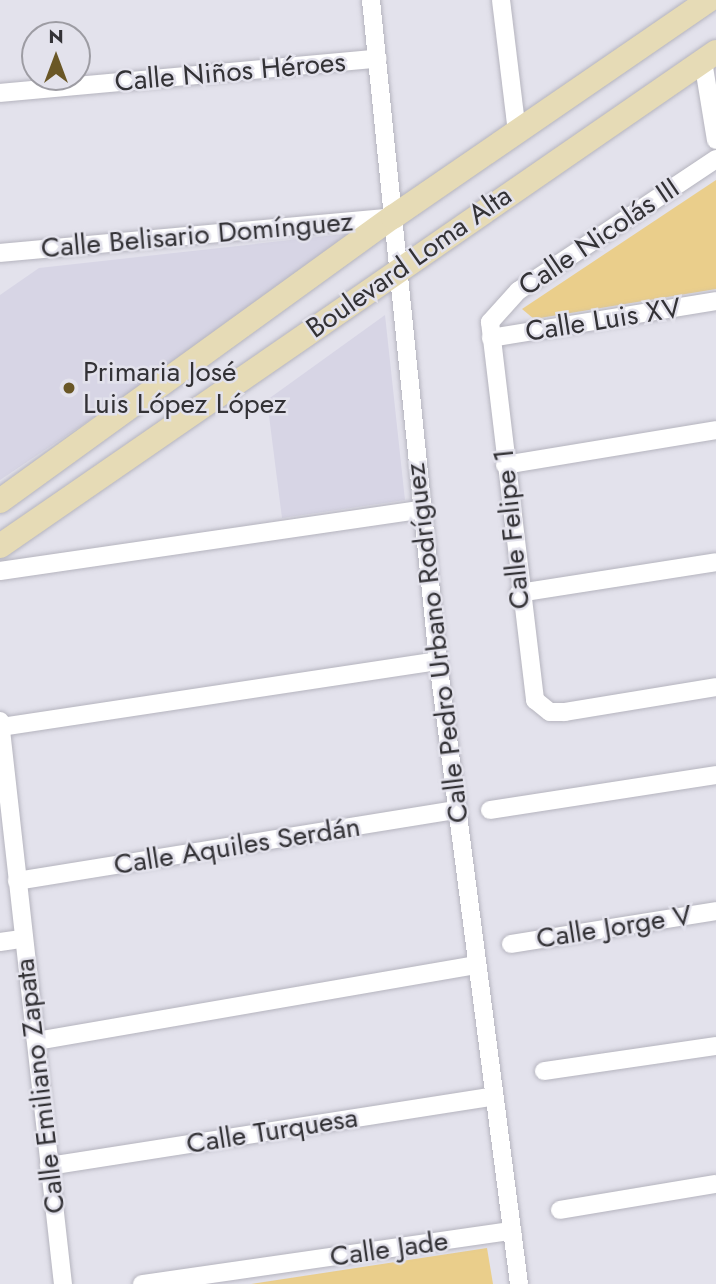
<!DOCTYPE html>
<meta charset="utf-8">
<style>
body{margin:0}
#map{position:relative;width:716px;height:1284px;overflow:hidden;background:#e3e2ec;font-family:Jost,sans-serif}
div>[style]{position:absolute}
.built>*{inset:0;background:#d7d5e5}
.green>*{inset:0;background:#eace8b}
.roads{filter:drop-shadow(0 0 2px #b5b4be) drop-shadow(0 0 2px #b5b4be)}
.street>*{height:18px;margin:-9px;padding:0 9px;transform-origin:9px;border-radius:9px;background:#fff}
.secondary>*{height:24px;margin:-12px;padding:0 12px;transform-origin:12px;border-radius:12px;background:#e6dbb6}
.dots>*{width:19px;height:19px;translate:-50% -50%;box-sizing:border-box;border:4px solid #e3e2ec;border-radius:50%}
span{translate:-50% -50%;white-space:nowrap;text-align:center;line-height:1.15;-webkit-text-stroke:5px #e3e2ec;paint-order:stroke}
.street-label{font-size:28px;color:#333236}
.poi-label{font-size:28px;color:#333236}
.left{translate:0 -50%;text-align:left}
.north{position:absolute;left:21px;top:21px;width:70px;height:70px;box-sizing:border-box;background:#e3e2ec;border:2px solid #9d9ca3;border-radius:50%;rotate:0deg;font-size:19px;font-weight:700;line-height:28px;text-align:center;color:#333236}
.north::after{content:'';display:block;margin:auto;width:24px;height:32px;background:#6a5726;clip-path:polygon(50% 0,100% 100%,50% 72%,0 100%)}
</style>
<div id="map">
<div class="built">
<div style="clip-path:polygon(372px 231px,0 480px,0 295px,39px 268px)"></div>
<div style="clip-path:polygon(385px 315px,405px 500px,282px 518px,267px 400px)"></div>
</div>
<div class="green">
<div style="clip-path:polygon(716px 180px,716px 289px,534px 319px,522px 309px)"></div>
<div style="clip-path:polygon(487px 1248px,493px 1284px,251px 1284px)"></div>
</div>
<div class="roads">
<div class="street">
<div style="left:371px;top:0;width:664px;rotate:84.21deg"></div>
<div style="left:438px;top:661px;width:628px;rotate:82.59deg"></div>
<div style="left:501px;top:0;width:133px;rotate:83.1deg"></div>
<div style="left:703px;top:61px;width:80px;rotate:80.7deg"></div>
<div style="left:0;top:93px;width:379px;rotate:-5.2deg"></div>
<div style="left:716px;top:159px;width:238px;rotate:146.3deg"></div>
<div style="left:518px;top:291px;width:42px;rotate:132.1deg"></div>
<div style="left:490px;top:322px;width:381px;rotate:83.2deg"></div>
<div style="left:535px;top:700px;width:19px;rotate:39deg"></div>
<div style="left:550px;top:712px;width:15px"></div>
<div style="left:565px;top:712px;width:153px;rotate:-9.4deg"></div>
<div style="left:0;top:253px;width:395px;rotate:-5.2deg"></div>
<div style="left:491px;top:338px;width:228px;rotate:-9.3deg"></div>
<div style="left:505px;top:465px;width:214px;rotate:-9.4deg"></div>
<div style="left:0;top:571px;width:424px;rotate:-8.3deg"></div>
<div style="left:519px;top:593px;width:199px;rotate:-8.9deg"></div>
<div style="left:0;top:721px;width:567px;rotate:83.62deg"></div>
<div style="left:1px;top:727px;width:442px;rotate:-8.6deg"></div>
<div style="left:490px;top:810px;width:229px;rotate:-8.8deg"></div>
<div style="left:17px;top:881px;width:445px;rotate:-9.2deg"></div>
<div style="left:0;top:942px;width:22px;rotate:-8deg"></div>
<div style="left:511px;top:944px;width:208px;rotate:-9.1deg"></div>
<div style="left:36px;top:1041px;width:447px;rotate:-9.8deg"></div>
<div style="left:544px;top:1071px;width:174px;rotate:-8.3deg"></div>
<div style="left:49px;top:1166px;width:450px;rotate:-8.9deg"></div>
<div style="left:560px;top:1210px;width:158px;rotate:-9.5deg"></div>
<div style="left:142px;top:1284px;width:374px;rotate:-8.2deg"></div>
</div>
<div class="secondary">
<div style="left:0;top:501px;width:485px;rotate:-35.9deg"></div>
<div style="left:393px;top:217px;width:383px;rotate:-34.5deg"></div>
<div style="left:0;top:546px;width:870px;rotate:-34.6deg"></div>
</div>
</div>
<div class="dots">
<div style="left:69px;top:388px;background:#6a5726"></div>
</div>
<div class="street-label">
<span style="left:230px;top:72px;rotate:-5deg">Calle Niños Héroes</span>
<span style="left:197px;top:235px;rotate:-5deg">Calle Belisario Domínguez</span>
<span style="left:599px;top:237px;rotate:-34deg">Calle Nicolás III</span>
<span style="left:409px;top:262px;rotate:-35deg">Boulevard Loma Alta</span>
<span style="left:603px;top:320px;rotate:-9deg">Calle Luis XV</span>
<span style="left:512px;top:529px;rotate:-96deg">Calle Felipe 1</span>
<span style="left:437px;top:643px;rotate:-97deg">Calle Pedro Urbano Rodríguez</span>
<span style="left:237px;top:846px;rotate:-9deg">Calle Aquiles Serdán</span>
<span style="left:614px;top:927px;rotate:-9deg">Calle Jorge V</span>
<span style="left:40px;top:1086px;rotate:-97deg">Calle Emiliano Zapata</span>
<span style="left:272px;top:1131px;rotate:-9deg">Calle Turquesa</span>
<span style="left:389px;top:1249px;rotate:-8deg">Calle Jade</span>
</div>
<div class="poi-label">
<span class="left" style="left:83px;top:388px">Primaria José<br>Luis López López</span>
</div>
<div class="north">N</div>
</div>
